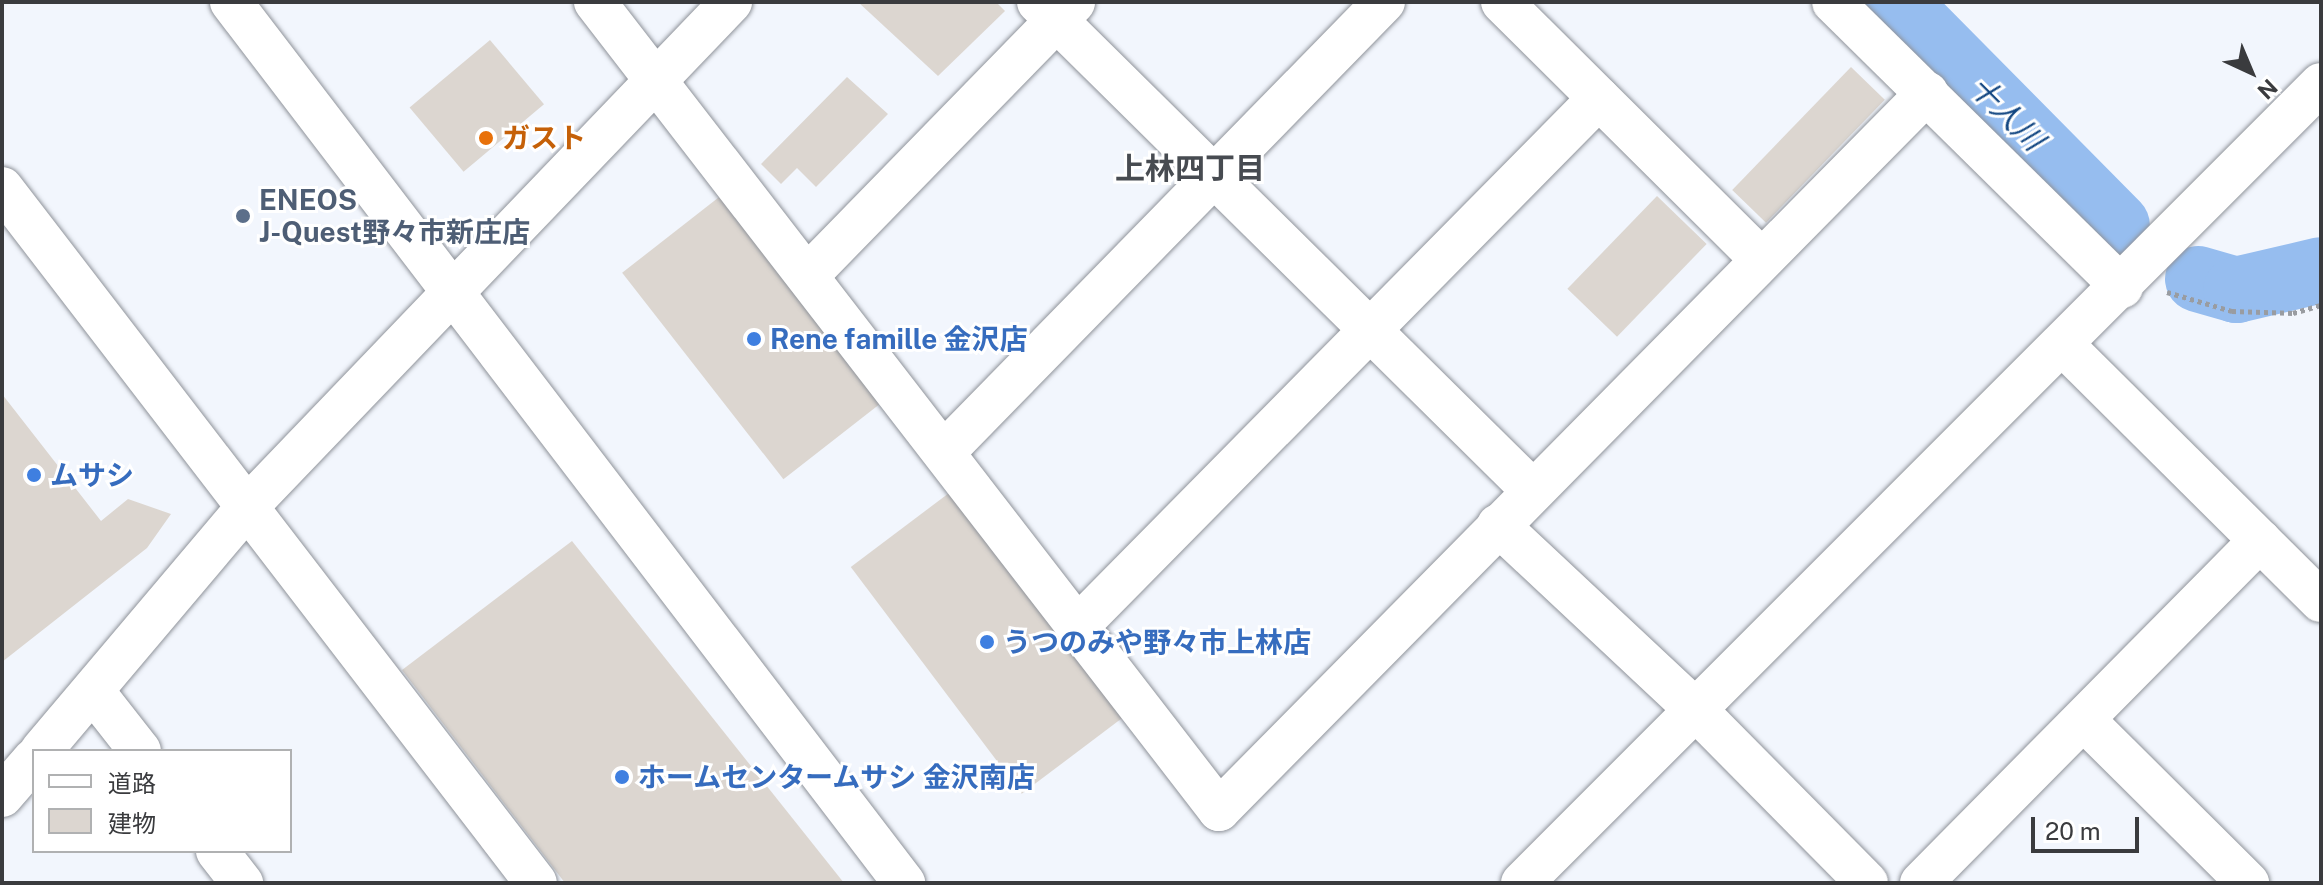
<!DOCTYPE html>
<meta charset="utf-8">
<style>
body{margin:0}
#map{position:relative;width:2323px;height:885px;overflow:hidden;background:#f2f6fd;font-family:"Public Sans","Noto Sans JP",sans-serif}
div>[style]{position:absolute}
.river>*{height:66px;margin:-33px;padding:0 33px;transform-origin:33px;border-radius:33px;background:#96bdef}
.building>*{inset:0;background:#dcd6d0;transform-origin:0 0}
.path>*{height:5px;margin-top:-2.5px;transform-origin:0;background:repeating-linear-gradient(90deg,#999ca1 0 4px,transparent 0 8px)}
.roads{filter:drop-shadow(0 0 2px #8f939a) drop-shadow(0 0 2px #8f939a)}
.minor>*{height:42px;margin:-21px;padding:0 21px;transform-origin:21px;border-radius:21px;background:#fff}
.dots>*{width:22px;height:22px;translate:-50% -50%;box-sizing:border-box;border:4px solid #fff;border-radius:50%}
span{translate:-50% -50%;white-space:nowrap;text-align:center;line-height:1.15;-webkit-text-stroke:6px #fff;paint-order:stroke}
.food-label{font-size:28px;color:#c56008;font-weight:700}
.left{translate:0 -50%;text-align:left}
.service-label{font-size:28px;color:#4e5e75;font-weight:700}
.shop-label{font-size:28px;color:#366cbe;font-weight:700}
.water-label{font-size:30px;color:#134782;font-style:italic}
.neighbourhood-label{font-size:30px;color:#474b51;font-weight:700}
.frame{position:absolute;inset:0;border:4px solid #3a3b3e;pointer-events:none}
.legend{position:absolute;left:32px;top:749px;width:260px;height:104px;box-sizing:border-box;background:#fff;border:2px solid #b0b1b2;margin:0;padding:10px 14px;list-style:none;font-size:24px;color:#3a3b3e}
.legend li{display:flex;align-items:center;gap:16px;height:40px}
.legend b{width:40px;border:2px solid #b0b1b2}
.north{position:absolute;left:2211px;top:32px;width:80px;height:80px;-webkit-text-stroke:6px #fff;paint-order:stroke;rotate:136deg;font-size:22px;font-weight:700;line-height:32px;text-align:center;color:#3a3b3e}
.north::after{content:'';display:block;margin:auto;width:28px;height:36px;background:#3a3b3e;clip-path:polygon(50% 0,100% 100%,50% 72%,0 100%)}
.scale{position:absolute;left:2031px;top:817px;width:108px;height:36px;box-sizing:border-box;border:4px solid #3a3b3e;border-top:0;padding-left:10px;font-size:24px;line-height:28px;white-space:nowrap;color:#3a3b3e;-webkit-text-stroke:6px #fff;paint-order:stroke}
</style>
<div id="map">
<div class="river">
<div style="left:1896px;top:2px;width:314px;rotate:45.3deg"></div>
<div style="left:2198px;top:279px;width:40px;rotate:16deg"></div>
<div style="left:2236px;top:290px;width:87px;rotate:-13.2deg"></div>
</div>
<div class="building">
<div style="clip-path:polygon(858px 2px,996px 2px,1005px 11px,938px 76px)"></div>
<div style="left:490px;top:40px;width:84px;height:105px;rotate:50deg"></div>
<div style="left:1851px;top:67px;width:47px;height:171px;rotate:44deg"></div>
<div style="clip-path:polygon(847px 77px,888px 114px,816px 187px,797px 168px,781px 184px,761px 164px)"></div>
<div style="left:723px;top:194px;width:262px;height:128px;rotate:52deg"></div>
<div style="left:1657px;top:196px;width:69px;height:129px;rotate:44deg"></div>
<div style="clip-path:polygon(2px 394px,101px 521px,128px 499px,171px 514px,147px 548px,2px 662px)"></div>
<div style="left:953px;top:490px;width:284px;height:128px;rotate:53deg"></div>
<div style="clip-path:polygon(572px 541px,844px 883px,565px 883px,402px 670px)"></div>
</div>
<div class="path">
<div style="left:2167px;top:292px;width:68px;rotate:16.3deg"></div>
<div style="left:2232px;top:311px;width:61px;rotate:1.9deg"></div>
<div style="left:2293px;top:313px;width:29px;rotate:-16deg"></div>
</div>
<div class="roads">
<div class="minor">
<div style="left:231px;top:2px;width:1109px;rotate:52.62deg"></div>
<div style="left:595px;top:2px;width:1021px;rotate:52.32deg"></div>
<div style="left:1219px;top:810px;width:1008px;rotate:-45.36deg"></div>
<div style="left:1038px;top:2px;width:694px;rotate:44.65deg"></div>
<div style="left:1502px;top:2px;width:363px;rotate:44.8deg"></div>
<div style="left:1833px;top:2px;width:406px;rotate:44.6deg"></div>
<div style="left:2px;top:188px;width:876px;rotate:52.46deg"></div>
<div style="left:808px;top:275px;width:381px;rotate:-45.7deg"></div>
<div style="left:2064px;top:346px;width:362px;rotate:44.8deg"></div>
<div style="left:945px;top:451px;width:628px;rotate:-45.65deg"></div>
<div style="left:1498px;top:525px;width:271px;rotate:43.1deg"></div>
<div style="left:1696px;top:710px;width:243px;rotate:45.3deg"></div>
<div style="left:1079px;top:625px;width:740px;rotate:-45.38deg"></div>
<div style="left:93px;top:691px;width:76px;rotate:51.9deg"></div>
<div style="left:2085px;top:721px;width:230px;rotate:44.8deg"></div>
<div style="left:41px;top:751px;width:318px;rotate:-49.8deg"></div>
<div style="left:246px;top:508px;width:701px;rotate:-46.21deg"></div>
<div style="left:2px;top:796px;width:49px;rotate:-49.1deg"></div>
<div style="left:217px;top:851px;width:41px;rotate:52deg"></div>
<div style="left:1522px;top:883px;width:1130px;rotate:-45deg"></div>
<div style="left:1921px;top:883px;width:482px;rotate:-45.3deg"></div>
</div>
</div>
<div class="dots">
<div style="left:486px;top:138px;background:#e8710a"></div>
<div style="left:243px;top:216px;background:#5c6f8a"></div>
<div style="left:754px;top:339px;background:#3f7fe0"></div>
<div style="left:34px;top:475px;background:#3f7fe0"></div>
<div style="left:987px;top:642px;background:#3f7fe0"></div>
<div style="left:622px;top:777px;background:#3f7fe0"></div>
</div>
<div class="food-label">
<span class="left" style="left:502px;top:138px">ガスト</span>
</div>
<div class="service-label">
<span class="left" style="left:259px;top:216px">ENEOS<br>J-Quest野々市新庄店</span>
</div>
<div class="shop-label">
<span class="left" style="left:770px;top:339px">Rene famille 金沢店</span>
<span class="left" style="left:50px;top:475px">ムサシ</span>
<span class="left" style="left:1003px;top:642px">うつのみや野々市上林店</span>
<span class="left" style="left:638px;top:777px">ホームセンタームサシ 金沢南店</span>
</div>
<div class="water-label">
<span style="left:2007px;top:113px;rotate:45deg">十人川</span>
</div>
<div class="neighbourhood-label">
<span style="left:1190px;top:168px">上林四丁目</span>
</div>
<div class="frame"></div>
<ul class="legend">
<li><b style="height:10px;background:#fff"></b>道路</li>
<li><b style="height:22px;background:#dcd6d0"></b>建物</li>
</ul>
<div class="north">N</div>
<div class="scale">20 m</div>
</div>
